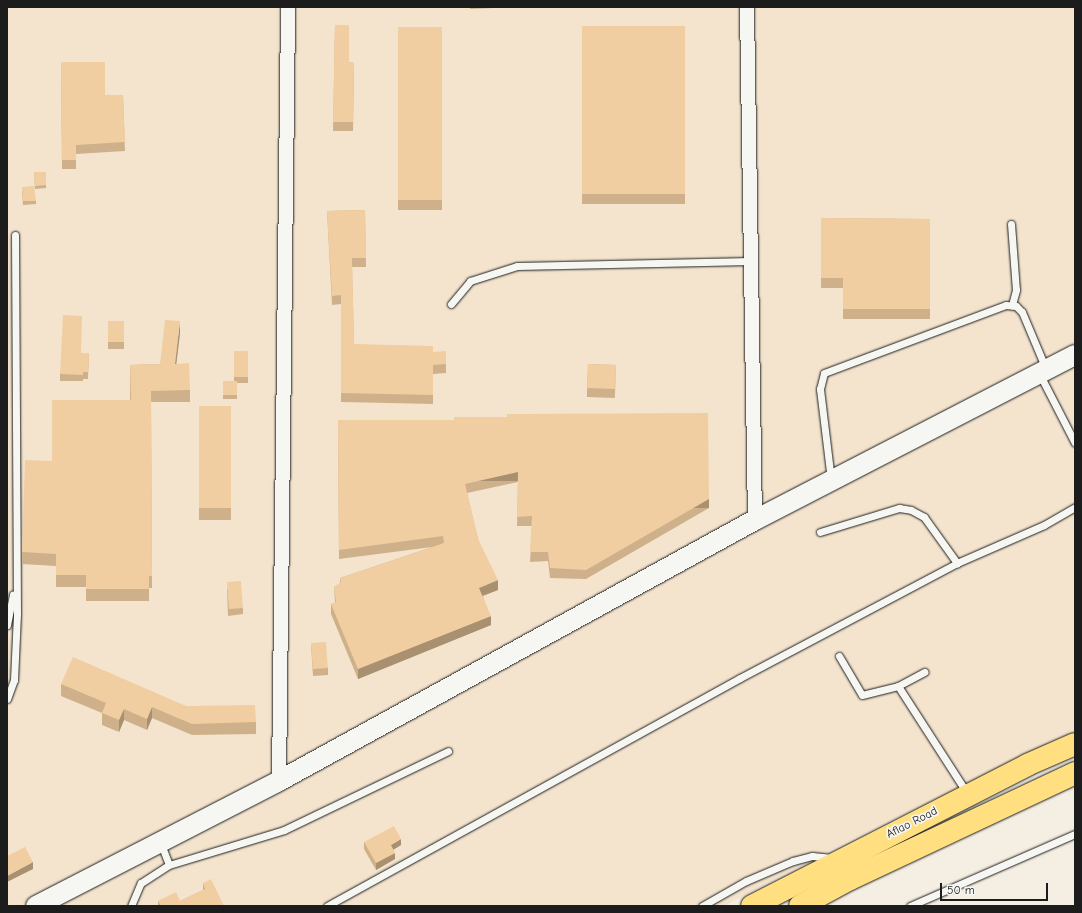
<!DOCTYPE html>
<style>
body{margin:0}
#map{position:relative;width:1082px;height:913px;overflow:hidden;background:#f5eee2;font-family:"Comic Neue",sans-serif}
div>[style]{position:absolute}
.built>*{inset:0;background:#f4e4ce}
.roads{filter:drop-shadow(0 0 1px #1c1c1c) drop-shadow(0 0 1px #1c1c1c)}
.lane>*{height:7px;margin:-3.5px;padding:0 3.5px;transform-origin:3.5px;border-radius:3.5px;background:#f6f6f2}
.street>*{height:14px;margin:-7px;padding:0 7px;transform-origin:7px;border-radius:7px;background:#f6f6f2}
.secondary>*{height:20px;margin:-10px;padding:0 10px;transform-origin:10px;border-radius:10px;background:#f6f6f2}
.highway>*{height:22px;margin:-11px;padding:0 11px;transform-origin:11px;border-radius:11px;background:#ffdf80}
.wall>*{inset:0;background:#ceb18a;transform-origin:0 0}
.shaded-wall>*{inset:0;background:#a89071;transform-origin:0 0}
.building>*{inset:0;background:#f0cea1;transform-origin:0 0}
span{translate:-50% -50%;white-space:nowrap;text-align:center;line-height:1.15;-webkit-text-stroke:3.5px #f6f6f2;paint-order:stroke}
.street-label{font-size:12px;color:#1c1c1c}
.frame{position:absolute;inset:0;border:8px solid #1c1c1c;pointer-events:none}
.scale{position:absolute;left:940px;top:883px;width:108px;height:18px;box-sizing:border-box;border:2px solid #1c1c1c;border-top:0;padding-left:5px;font-size:12px;line-height:14px;white-space:nowrap;color:#1c1c1c;-webkit-text-stroke:3px #f6f6f2;paint-order:stroke}
</style>
<div id="map">
<div class="built">
<div style="clip-path:polygon(7px 7px,1075px 7px,1075px 735px,1005px 766px,851px 840px,724px 906px,7px 906px)"></div>
</div>
<div class="roads">
<div class="lane">
<div style="left:1011px;top:224px;width:66px;rotate:85.7deg"></div>
<div style="left:1016px;top:290px;width:16px;rotate:105deg"></div>
<div style="left:451px;top:304px;width:30px;rotate:-50deg"></div>
<div style="left:470px;top:281px;width:49px;rotate:-17.7deg"></div>
<div style="left:517px;top:266px;width:234px;rotate:-1.2deg"></div>
<div style="left:1040px;top:375px;width:76px;rotate:62.8deg"></div>
<div style="left:831px;top:480px;width:92px;rotate:-96.9deg"></div>
<div style="left:820px;top:389px;width:16px;rotate:-76deg"></div>
<div style="left:824px;top:373px;width:194px;rotate:-20.5deg"></div>
<div style="left:1006px;top:305px;width:10px;rotate:6deg"></div>
<div style="left:1016px;top:306px;width:8px;rotate:45deg"></div>
<div style="left:1022px;top:312px;width:62px;rotate:67.2deg"></div>
<div style="left:820px;top:532px;width:83px;rotate:-16.9deg"></div>
<div style="left:899px;top:508px;width:12px;rotate:9deg"></div>
<div style="left:911px;top:510px;width:15px;rotate:28deg"></div>
<div style="left:924px;top:517px;width:57px;rotate:54.3deg"></div>
<div style="left:7px;top:625px;width:31px;rotate:-79deg"></div>
<div style="left:839px;top:656px;width:45px;rotate:59.5deg"></div>
<div style="left:862px;top:695px;width:37px;rotate:-14deg"></div>
<div style="left:898px;top:686px;width:127px;rotate:57.2deg"></div>
<div style="left:898px;top:686px;width:30px;rotate:-28deg"></div>
<div style="left:7px;top:699px;width:20px;rotate:-70deg"></div>
<div style="left:14px;top:680px;width:66px;rotate:-87.4deg"></div>
<div style="left:17px;top:614px;width:379px;rotate:-90.3deg"></div>
<div style="left:161px;top:844px;width:22px;rotate:69deg"></div>
<div style="left:131px;top:906px;width:25px;rotate:-67deg"></div>
<div style="left:141px;top:883px;width:33px;rotate:-33deg"></div>
<div style="left:169px;top:865px;width:120px;rotate:-16.9deg"></div>
<div style="left:284px;top:830px;width:182px;rotate:-25.7deg"></div>
<div style="left:327px;top:906px;width:472px;rotate:-28.9deg"></div>
<div style="left:740px;top:678px;width:246px;rotate:-27.9deg"></div>
<div style="left:957px;top:563px;width:95px;rotate:-23.6deg"></div>
<div style="left:1044px;top:525px;width:36px;rotate:-30deg"></div>
<div style="left:702px;top:906px;width:51px;rotate:-29.6deg"></div>
<div style="left:746px;top:881px;width:51px;rotate:-23.1deg"></div>
<div style="left:793px;top:861px;width:20px;rotate:-15deg"></div>
<div style="left:812px;top:856px;width:20px;rotate:6deg"></div>
<div style="left:910px;top:906px;width:180px;rotate:-23.6deg"></div>
</div>
<div class="street">
<div style="left:747px;top:7px;width:513px;rotate:89.11deg"></div>
<div style="left:279px;top:781px;width:774px;rotate:-89.33deg"></div>
</div>
<div class="secondary">
<div style="left:36px;top:906px;width:273px;rotate:-27.2deg"></div>
<div style="left:279px;top:781px;width:543px;rotate:-28.74deg"></div>
<div style="left:755px;top:520px;width:360px;rotate:-27.3deg"></div>
</div>
<div class="highway">
<div style="left:752px;top:906px;width:309px;rotate:-27.1deg"></div>
<div style="left:1027px;top:765px;width:52px;rotate:-23.6deg"></div>
<div style="left:800px;top:906px;width:57px;rotate:-28.4deg"></div>
<div style="left:850px;top:879px;width:249px;rotate:-25.2deg"></div>
</div>
</div>
<div class="wall">
<div style="left:333px;top:7px;width:39px;height:1px"></div>
<div style="clip-path:polygon(470px 7px,495px 7px,495px 8px,470px 9px)"></div>
<div style="clip-path:polygon(335px 25px,349px 62px,354px 63px,353px 131px,333px 131px)"></div>
<div style="left:582px;top:26px;width:103px;height:178px"></div>
<div style="left:398px;top:27px;width:44px;height:183px"></div>
<div style="clip-path:polygon(61px 62px,105px 95px,123px 95px,125px 151px,76px 154px,76px 169px,62px 169px)"></div>
<div style="clip-path:polygon(34px 172px,46px 185px,46px 188px,35px 189px)"></div>
<div style="clip-path:polygon(22px 190px,36px 201px,36px 204px,23px 205px)"></div>
<div style="clip-path:polygon(365px 210px,366px 267px,352px 267px,354px 344px,433px 352px,446px 364px,446px 373px,433px 374px,433px 404px,341px 402px,341px 304px,332px 305px,327px 211px)"></div>
<div style="clip-path:polygon(821px 218px,930px 219px,930px 319px,843px 319px,843px 288px,821px 288px)"></div>
<div style="left:108px;top:321px;width:16px;height:28px"></div>
<div style="clip-path:polygon(180px 333px,176px 364px,190px 390px,190px 402px,151px 402px,152px 588px,149px 588px,149px 601px,86px 601px,86px 587px,56px 587px,56px 566px,22px 564px,22px 552px,52px 461px,130px 400px,130px 365px,160px 364px)"></div>
<div style="clip-path:polygon(234px 351px,248px 351px,248px 383px,237px 383px,237px 399px,223px 399px,223px 381px,234px 381px)"></div>
<div style="clip-path:polygon(81px 353px,89px 353px,88px 379px,83px 379px,83px 381px,60px 381px,60px 374px)"></div>
<div style="left:588px;top:364px;width:28px;height:33px;rotate:2deg"></div>
<div style="left:199px;top:406px;width:32px;height:114px"></div>
<div style="clip-path:polygon(454px 417px,709px 508px,586px 579px,550px 578px,548px 561px,530px 562px,532px 526px,517px 526px,518px 482px,467px 493px,478px 539px,498px 590px,483px 596px,491px 625px,358px 679px,331px 614px,331px 604px,335px 603px,334px 587px,340px 583px,340px 578px,432px 547px,339px 559px,338px 420px,454px 420px)"></div>
<div style="clip-path:polygon(227px 588px,243px 608px,243px 614px,228px 616px)"></div>
<div style="clip-path:polygon(311px 644px,328px 668px,328px 675px,313px 676px)"></div>
<div style="clip-path:polygon(61px 684px,186px 706px,256px 722px,256px 734px,192px 735px,152px 718px,147px 730px,124px 720px,119px 732px,102px 725px,102px 713px,61px 696px)"></div>
<div style="clip-path:polygon(364px 842px,401px 845px,393px 850px,395px 859px,376px 870px,364px 849px)"></div>
<div style="clip-path:polygon(203px 883px,224px 906px,158px 906px,158px 901px,180px 901px,203px 890px)"></div>
</div>
<div class="shaded-wall">
<div style="clip-path:polygon(180px 321px,180px 333px,175px 375px,175px 364px)"></div>
<div style="left:518px;top:472px;width:9px;height:54px;rotate:90deg"></div>
<div style="left:709px;top:499px;width:9px;height:142px;rotate:90deg"></div>
<div style="clip-path:polygon(498px 580px,498px 590px,479px 597px,479px 588px)"></div>
<div style="clip-path:polygon(491px 616px,491px 625px,358px 679px,358px 669px)"></div>
<div style="clip-path:polygon(152px 707px,152px 718px,147px 730px,147px 719px)"></div>
<div style="clip-path:polygon(124px 709px,124px 720px,119px 732px,119px 720px)"></div>
<div style="clip-path:polygon(401px 839px,401px 845px,391px 851px,391px 845px)"></div>
<div style="clip-path:polygon(395px 853px,395px 859px,376px 870px,376px 863px)"></div>
<div style="clip-path:polygon(33px 862px,33px 869px,7px 882px,7px 876px)"></div>
</div>
<div class="building">
<div style="clip-path:polygon(335px 25px,349px 25px,349px 62px,354px 63px,353px 122px,333px 122px)"></div>
<div style="left:582px;top:26px;width:103px;height:168px"></div>
<div style="left:398px;top:27px;width:44px;height:173px"></div>
<div style="clip-path:polygon(61px 62px,105px 62px,105px 95px,123px 95px,125px 142px,76px 145px,76px 160px,62px 160px)"></div>
<div style="clip-path:polygon(34px 172px,46px 172px,46px 185px,35px 186px)"></div>
<div style="clip-path:polygon(34px 186px,36px 201px,23px 201px,22px 187px)"></div>
<div style="clip-path:polygon(365px 210px,366px 258px,352px 258px,354px 344px,433px 346px,433px 352px,446px 351px,446px 364px,433px 365px,433px 395px,341px 393px,341px 295px,332px 296px,327px 211px)"></div>
<div style="clip-path:polygon(821px 218px,930px 219px,930px 309px,843px 309px,843px 278px,821px 278px)"></div>
<div style="clip-path:polygon(63px 315px,82px 316px,81px 353px,89px 353px,88px 372px,83px 372px,83px 375px,60px 374px)"></div>
<div style="clip-path:polygon(165px 320px,180px 321px,175px 364px,189px 363px,190px 390px,151px 391px,152px 576px,149px 576px,149px 589px,86px 589px,86px 575px,56px 575px,56px 554px,22px 552px,25px 460px,52px 461px,52px 400px,131px 400px,130px 365px,160px 364px)"></div>
<div style="left:108px;top:321px;width:16px;height:21px"></div>
<div style="left:234px;top:351px;width:14px;height:26px"></div>
<div style="left:588px;top:364px;width:28px;height:24px;rotate:2deg"></div>
<div style="left:223px;top:381px;width:14px;height:14px"></div>
<div style="left:199px;top:406px;width:32px;height:102px"></div>
<div style="clip-path:polygon(708px 413px,709px 499px,586px 570px,550px 568px,548px 552px,530px 552px,532px 516px,517px 517px,518px 472px,465px 484px,478px 539px,498px 580px,479px 588px,491px 616px,358px 669px,331px 604px,336px 602px,334px 587px,341px 582px,340px 578px,444px 543px,443px 536px,339px 550px,338px 420px,454px 420px,454px 417px,507px 417px,507px 414px)"></div>
<div style="left:241px;top:581px;width:27px;height:14px;rotate:86deg"></div>
<div style="left:326px;top:642px;width:26px;height:15px;rotate:86deg"></div>
<div style="clip-path:polygon(73px 657px,186px 706px,255px 705px,256px 722px,192px 724px,152px 707px,147px 719px,124px 709px,119px 720px,102px 713px,106px 703px,61px 684px)"></div>
<div style="clip-path:polygon(394px 826px,401px 839px,391px 845px,395px 853px,376px 863px,364px 842px)"></div>
<div style="clip-path:polygon(25px 847px,33px 862px,7px 876px,7px 856px)"></div>
<div style="clip-path:polygon(211px 879px,224px 906px,212px 906px,212px 905px,210px 906px,161px 906px,158px 901px,176px 892px,180px 901px,205px 889px,203px 883px)"></div>
</div>
<div class="street-label">
<span style="left:912px;top:823px;rotate:-27deg">Aflao Road</span>
</div>
<div class="frame"></div>
<div class="scale">50 m</div>
</div>
